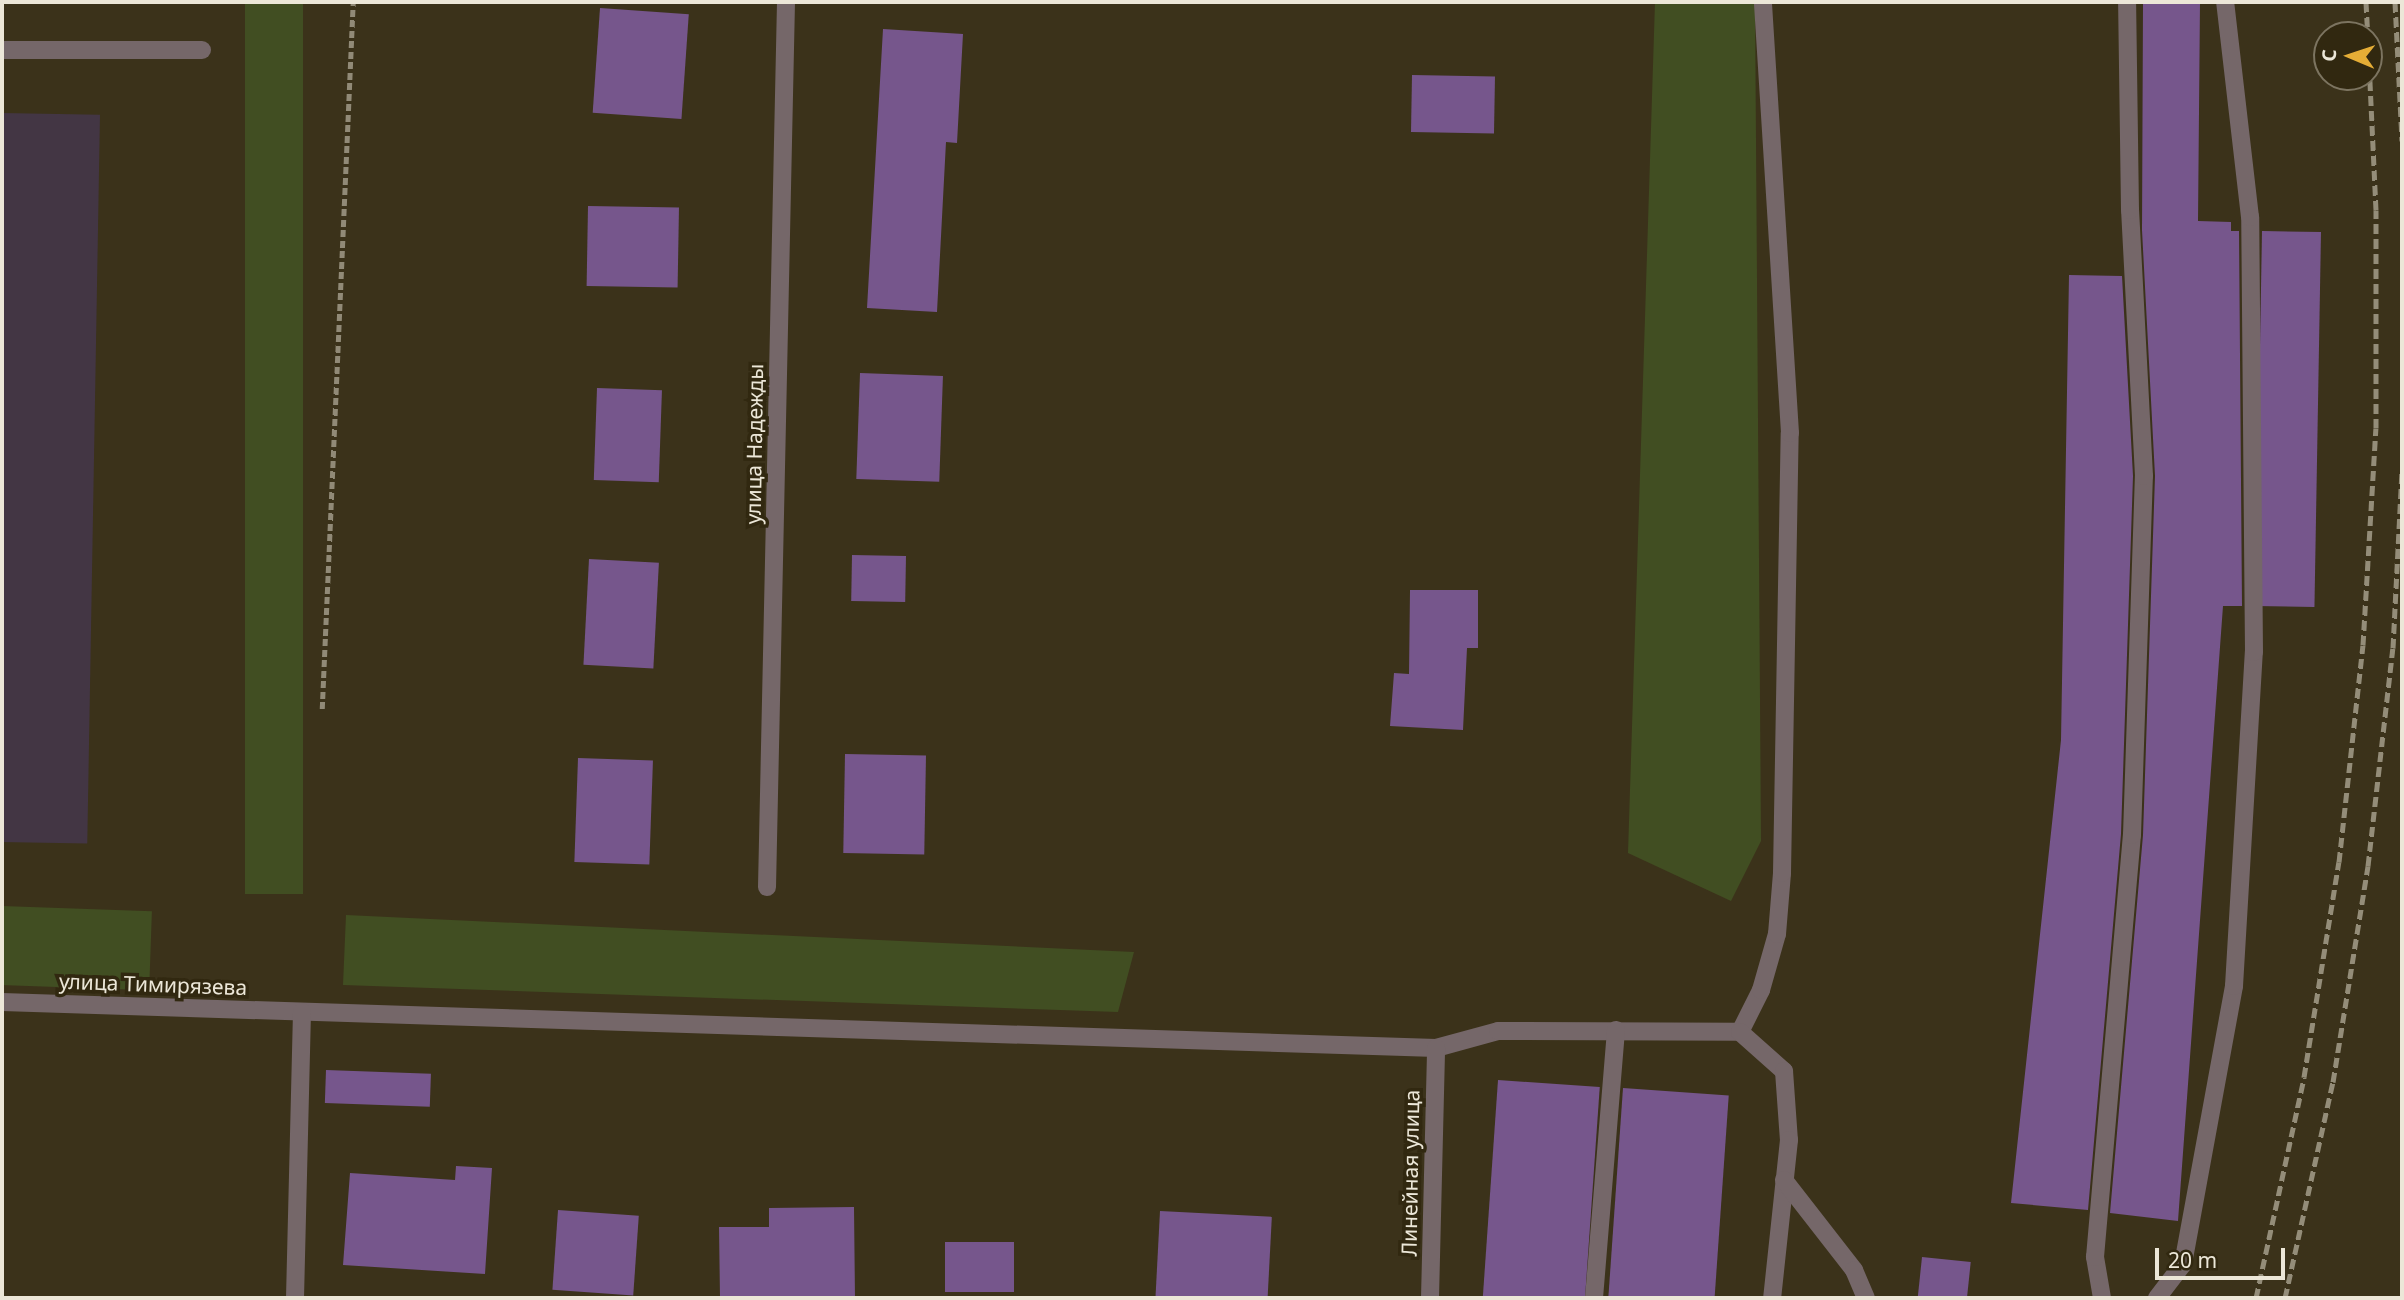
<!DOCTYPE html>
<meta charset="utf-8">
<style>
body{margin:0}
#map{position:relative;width:2404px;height:1300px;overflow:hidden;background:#3b321a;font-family:"Noto Sans",sans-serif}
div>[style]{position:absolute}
.education>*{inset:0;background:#433644;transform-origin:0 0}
.green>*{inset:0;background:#414e22;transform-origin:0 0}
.building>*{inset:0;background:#76568c;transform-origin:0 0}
.path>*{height:4.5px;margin-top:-2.25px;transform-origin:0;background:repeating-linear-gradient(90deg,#918a77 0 7px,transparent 0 10.5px)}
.minor>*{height:18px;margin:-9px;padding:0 9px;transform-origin:9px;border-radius:9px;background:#756769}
.rail>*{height:5px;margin-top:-2.5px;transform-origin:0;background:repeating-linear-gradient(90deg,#948d79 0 10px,transparent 0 15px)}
span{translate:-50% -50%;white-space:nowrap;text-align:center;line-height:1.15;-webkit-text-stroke:7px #312810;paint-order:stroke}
.street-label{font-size:21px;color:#ece7d8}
.frame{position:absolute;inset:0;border:4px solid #ece7d8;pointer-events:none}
.north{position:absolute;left:2313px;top:21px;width:70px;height:70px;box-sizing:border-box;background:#312810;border:2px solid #7c7460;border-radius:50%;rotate:272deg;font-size:19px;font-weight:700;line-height:28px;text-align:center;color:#ece7d8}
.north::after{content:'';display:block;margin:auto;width:24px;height:32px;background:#e5ad36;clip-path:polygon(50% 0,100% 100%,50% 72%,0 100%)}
.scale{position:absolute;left:2155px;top:1248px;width:130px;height:32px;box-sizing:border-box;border:4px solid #ece7d8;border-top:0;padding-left:9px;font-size:21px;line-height:24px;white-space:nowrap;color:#ece7d8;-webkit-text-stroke:5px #312810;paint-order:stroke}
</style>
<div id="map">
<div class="education">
<div style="left:2px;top:113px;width:98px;height:729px;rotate:1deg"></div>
</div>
<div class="green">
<div style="left:245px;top:2px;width:58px;height:892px"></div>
<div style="clip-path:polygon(1655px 2px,1755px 2px,1761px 841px,1731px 901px,1628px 853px)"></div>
<div style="left:2px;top:906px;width:150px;height:79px;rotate:2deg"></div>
<div style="clip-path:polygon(346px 915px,1134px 952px,1118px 1012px,343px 985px)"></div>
</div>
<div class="building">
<div style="clip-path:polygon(2143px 2px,2200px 2px,2198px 221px,2231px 222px,2231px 231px,2239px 231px,2242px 606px,2223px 606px,2178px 1221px,2110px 1213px,2143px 835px,2155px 476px,2142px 230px)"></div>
<div style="left:600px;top:8px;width:89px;height:105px;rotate:4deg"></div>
<div style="clip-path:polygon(883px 29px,963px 34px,957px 143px,946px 142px,937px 312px,867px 308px)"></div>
<div style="left:1412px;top:75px;width:83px;height:57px;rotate:1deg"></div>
<div style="left:588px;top:206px;width:91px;height:80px;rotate:1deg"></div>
<div style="left:2262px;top:231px;width:59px;height:375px;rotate:1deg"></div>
<div style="clip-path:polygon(2069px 275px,2122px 276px,2133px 476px,2121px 834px,2088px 1210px,2011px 1203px,2061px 740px)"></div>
<div style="left:860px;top:373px;width:83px;height:106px;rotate:2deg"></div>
<div style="left:597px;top:388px;width:65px;height:92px;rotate:2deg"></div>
<div style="left:852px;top:555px;width:54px;height:46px;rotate:1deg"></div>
<div style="left:589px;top:559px;width:70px;height:106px;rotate:3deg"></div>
<div style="clip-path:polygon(1410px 590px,1478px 590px,1478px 648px,1467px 648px,1463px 730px,1390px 726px,1394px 673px,1409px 674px)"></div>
<div style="left:845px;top:754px;width:81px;height:99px;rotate:1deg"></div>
<div style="left:578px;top:758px;width:75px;height:104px;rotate:2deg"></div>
<div style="left:326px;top:1070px;width:105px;height:33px;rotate:2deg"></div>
<div style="left:1498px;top:1080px;width:102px;height:219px;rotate:4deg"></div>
<div style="left:1623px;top:1088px;width:106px;height:211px;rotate:4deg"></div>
<div style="clip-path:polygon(456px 1166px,492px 1168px,485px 1274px,343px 1265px,350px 1173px,455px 1180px)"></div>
<div style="clip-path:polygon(854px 1207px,855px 1298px,720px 1298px,719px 1227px,769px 1227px,769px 1208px)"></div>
<div style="left:558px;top:1210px;width:81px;height:80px;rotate:4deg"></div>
<div style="left:1160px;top:1211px;width:112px;height:87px;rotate:3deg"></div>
<div style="left:1014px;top:1242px;width:50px;height:69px;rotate:90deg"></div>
<div style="left:1922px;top:1257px;width:49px;height:41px;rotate:6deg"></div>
</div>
<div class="path">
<div style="left:322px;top:709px;width:708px;rotate:-87.49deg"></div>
</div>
<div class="minor">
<div style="left:2px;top:50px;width:200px"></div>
<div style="left:767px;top:887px;width:885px;rotate:-88.77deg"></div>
<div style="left:2px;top:1002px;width:1435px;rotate:1.84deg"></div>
<div style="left:1436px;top:1048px;width:64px;rotate:-15.3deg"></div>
<div style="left:1498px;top:1031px;width:242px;rotate:0.2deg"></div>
<div style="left:1740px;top:1032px;width:47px;rotate:-63.4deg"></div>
<div style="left:1761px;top:990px;width:58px;rotate:-74.1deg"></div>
<div style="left:1777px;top:934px;width:61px;rotate:-85.3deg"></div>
<div style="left:1782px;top:873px;width:440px;rotate:-89deg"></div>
<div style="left:1790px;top:433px;width:432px;rotate:-93.6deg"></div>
<div style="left:1740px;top:1032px;width:59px;rotate:41.6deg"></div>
<div style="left:1784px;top:1071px;width:69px;rotate:85.9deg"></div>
<div style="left:1789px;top:1140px;width:159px;rotate:96.1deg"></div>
<div style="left:1784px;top:1180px;width:114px;rotate:52.1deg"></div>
<div style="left:1854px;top:1270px;width:30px;rotate:67deg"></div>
<div style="left:295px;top:1298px;width:286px;rotate:-88.6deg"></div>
<div style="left:1430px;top:1298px;width:250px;rotate:-88.6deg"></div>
<div style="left:1594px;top:1298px;width:269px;rotate:-85.3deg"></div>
<div style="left:2102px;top:1298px;width:42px;rotate:-99.7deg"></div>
<div style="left:2095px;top:1257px;width:424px;rotate:-85deg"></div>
<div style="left:2132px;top:835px;width:359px;rotate:-88.1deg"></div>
<div style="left:2144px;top:476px;width:266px;rotate:-93deg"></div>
<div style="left:2130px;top:210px;width:208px;rotate:-90.8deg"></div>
<div style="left:2157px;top:1298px;width:43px;rotate:-52.6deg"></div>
<div style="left:2183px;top:1264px;width:283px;rotate:-79.6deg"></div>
<div style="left:2234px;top:986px;width:335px;rotate:-86.6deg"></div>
<div style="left:2254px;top:652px;width:435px;rotate:-90.5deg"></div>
<div style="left:2250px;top:217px;width:216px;rotate:-96.6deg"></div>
</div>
<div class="rail">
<div style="left:2366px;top:2px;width:33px;rotate:87deg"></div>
<div style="left:2395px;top:2px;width:139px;rotate:87.1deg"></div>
<div style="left:2256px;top:1298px;width:226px;rotate:-77.7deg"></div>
<div style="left:2304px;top:1077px;width:218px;rotate:-80.8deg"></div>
<div style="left:2339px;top:862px;width:218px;rotate:-83.7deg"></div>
<div style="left:2363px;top:645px;width:217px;rotate:-86.6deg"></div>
<div style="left:2376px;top:428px;width:218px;rotate:-90deg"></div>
<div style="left:2376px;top:210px;width:146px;rotate:-92.7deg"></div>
<div style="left:2285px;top:1298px;width:221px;rotate:-77.5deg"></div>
<div style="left:2333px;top:1082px;width:219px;rotate:-80.8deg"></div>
<div style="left:2368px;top:866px;width:219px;rotate:-83.5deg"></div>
<div style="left:2393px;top:648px;width:176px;rotate:-87.1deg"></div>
</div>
<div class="street-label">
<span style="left:754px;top:444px;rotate:-89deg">улица Надежды</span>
<span style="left:153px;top:984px;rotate:2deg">улица Тимирязева</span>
<span style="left:1410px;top:1173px;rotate:-89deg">Линейная улица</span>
</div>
<div class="frame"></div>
<div class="north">С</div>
<div class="scale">20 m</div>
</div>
